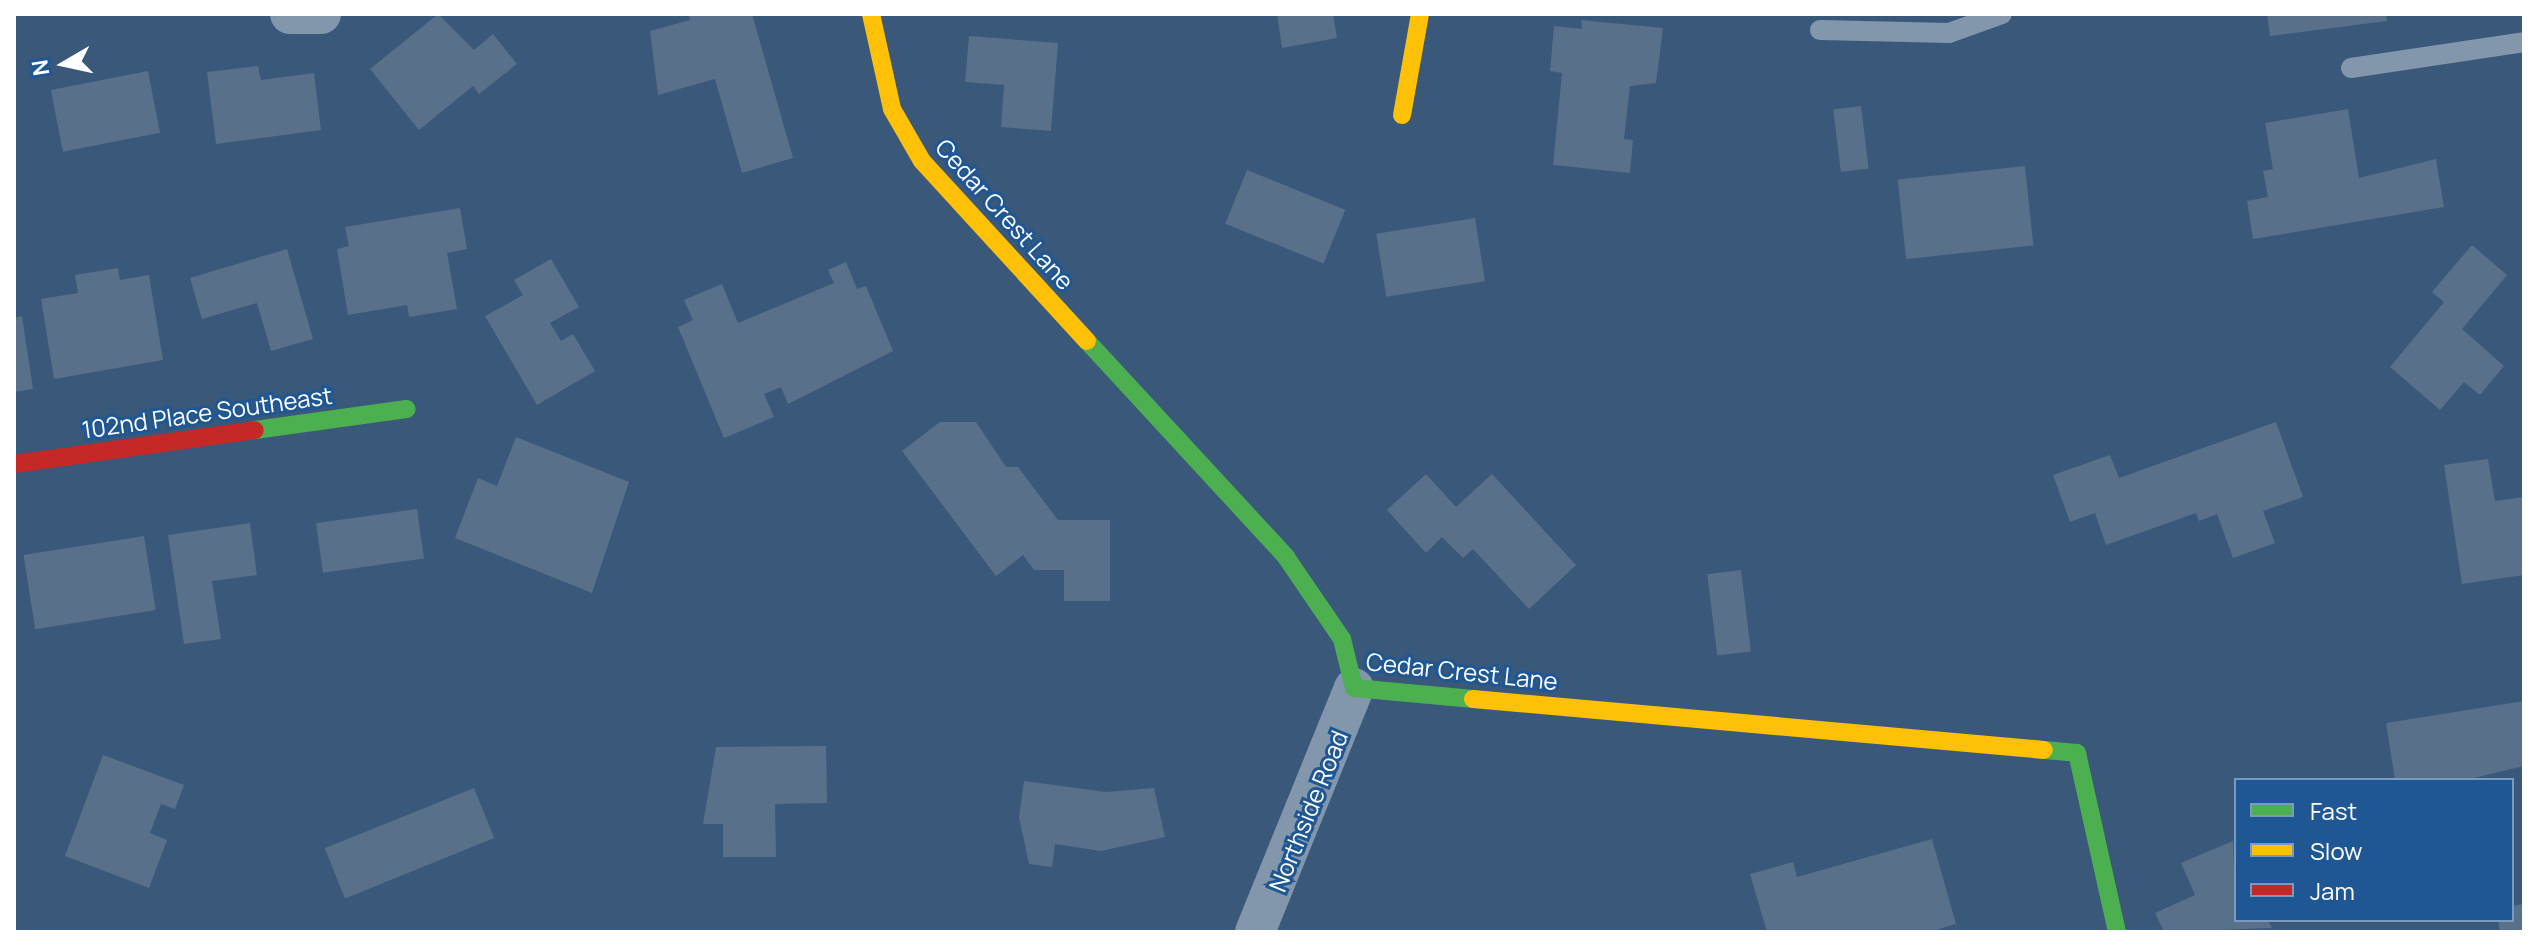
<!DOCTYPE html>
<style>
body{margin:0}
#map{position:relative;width:2538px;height:946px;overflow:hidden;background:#3a5879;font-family:Manrope,sans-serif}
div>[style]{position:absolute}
.building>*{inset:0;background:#58708a;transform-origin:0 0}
.lane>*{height:20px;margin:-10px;padding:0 10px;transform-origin:10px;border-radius:10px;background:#8297ac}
.street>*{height:40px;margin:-20px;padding:0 20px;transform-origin:20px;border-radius:20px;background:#8297ac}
.fast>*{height:18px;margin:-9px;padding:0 9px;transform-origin:9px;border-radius:9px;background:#4caf50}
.slow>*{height:18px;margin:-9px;padding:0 9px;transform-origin:9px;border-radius:9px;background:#ffc107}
.jam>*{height:18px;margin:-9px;padding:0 9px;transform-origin:9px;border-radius:9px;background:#c62828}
span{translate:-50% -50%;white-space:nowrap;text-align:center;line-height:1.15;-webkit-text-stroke:6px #1f5794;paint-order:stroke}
.street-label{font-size:24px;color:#fff}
.frame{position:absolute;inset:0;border:16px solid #fff;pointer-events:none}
.legend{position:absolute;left:2234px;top:778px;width:280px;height:144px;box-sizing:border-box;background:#1f5794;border:2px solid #799abf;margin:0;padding:10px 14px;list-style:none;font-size:24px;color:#fff}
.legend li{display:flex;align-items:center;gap:16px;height:40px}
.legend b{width:40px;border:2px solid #799abf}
.north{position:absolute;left:24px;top:24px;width:80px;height:80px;-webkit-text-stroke:6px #1f5794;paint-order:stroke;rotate:261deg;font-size:22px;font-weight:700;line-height:32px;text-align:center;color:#fff}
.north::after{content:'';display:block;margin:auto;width:28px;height:36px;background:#fff;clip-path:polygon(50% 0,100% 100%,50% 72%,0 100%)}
</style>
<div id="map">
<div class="building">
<div style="clip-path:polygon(438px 14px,474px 50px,493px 34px,517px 64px,479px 94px,473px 86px,419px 130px,370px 69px)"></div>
<div style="clip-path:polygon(688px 14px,752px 14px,793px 158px,742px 173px,715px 79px,658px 95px,650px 31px,690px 20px)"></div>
<div style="clip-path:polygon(1277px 14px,1333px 14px,1337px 38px,1282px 48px)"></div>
<div style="clip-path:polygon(2267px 14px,2386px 14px,2387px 21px,2270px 36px)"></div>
<div style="clip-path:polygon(1581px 20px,1663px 28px,1656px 83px,1630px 86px,1624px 139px,1633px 140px,1630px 173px,1553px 165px,1562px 73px,1550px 71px,1554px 26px,1582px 29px)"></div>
<div style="clip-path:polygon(969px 36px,1058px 43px,1051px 131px,1001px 127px,1004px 85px,965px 82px)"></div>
<div style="clip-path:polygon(258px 66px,261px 80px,314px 73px,321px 130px,216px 144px,207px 72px)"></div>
<div style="left:148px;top:71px;width:63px;height:99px;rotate:79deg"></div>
<div style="left:1861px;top:106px;width:63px;height:28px;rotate:83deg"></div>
<div style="clip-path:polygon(2348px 109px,2359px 178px,2436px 159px,2444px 207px,2253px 239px,2247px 201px,2268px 197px,2263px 171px,2273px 169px,2265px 123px)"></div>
<div style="left:2025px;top:166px;width:80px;height:128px;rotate:84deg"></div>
<div style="left:1247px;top:170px;width:106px;height:58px;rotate:22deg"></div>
<div style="clip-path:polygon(460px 208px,467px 249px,447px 253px,457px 309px,409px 317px,407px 305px,348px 315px,337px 249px,349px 246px,345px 227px)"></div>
<div style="left:1475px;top:218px;width:64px;height:100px;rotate:81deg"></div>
<div style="clip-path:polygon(2472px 245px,2507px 275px,2462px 329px,2504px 366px,2480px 395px,2464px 382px,2440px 410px,2390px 367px,2444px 302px,2432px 292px)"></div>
<div style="clip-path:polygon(287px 249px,313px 339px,271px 351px,257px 303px,202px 319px,190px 278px)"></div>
<div style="clip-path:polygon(551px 259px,579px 307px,550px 323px,561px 341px,573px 334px,595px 371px,537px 405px,485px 316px,523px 295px,514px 280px)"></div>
<div style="clip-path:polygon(846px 262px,857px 289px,866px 286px,893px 351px,788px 404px,781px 387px,764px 394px,774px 417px,724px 438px,678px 327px,693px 320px,684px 300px,722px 284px,738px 323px,834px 283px,828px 270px)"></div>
<div style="clip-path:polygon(118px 268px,120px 280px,149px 275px,163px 360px,54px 379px,41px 299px,78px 293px,75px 275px)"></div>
<div style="clip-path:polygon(22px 316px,33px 389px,14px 392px,14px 318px)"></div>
<div style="clip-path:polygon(940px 422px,976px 422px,1006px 467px,1018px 467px,1058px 520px,1110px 520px,1110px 601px,1064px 601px,1064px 570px,1034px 570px,1023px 555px,996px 576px,902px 451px)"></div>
<div style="clip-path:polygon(2276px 422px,2303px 497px,2263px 511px,2275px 543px,2233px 558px,2217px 514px,2199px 521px,2196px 513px,2106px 545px,2095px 513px,2070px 522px,2053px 475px,2110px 455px,2119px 478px)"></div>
<div style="clip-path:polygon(516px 437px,629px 482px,592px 593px,455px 538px,478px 478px,497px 486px)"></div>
<div style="clip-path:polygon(2488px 459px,2495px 501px,2524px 497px,2524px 575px,2462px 584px,2444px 465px)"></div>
<div style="clip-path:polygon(1426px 474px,1456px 507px,1492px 474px,1576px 565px,1529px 609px,1473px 549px,1463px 558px,1442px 537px,1426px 553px,1387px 510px)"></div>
<div style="left:417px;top:509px;width:50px;height:102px;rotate:82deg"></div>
<div style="clip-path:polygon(250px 523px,257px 575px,212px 581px,221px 639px,184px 644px,168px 535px)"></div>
<div style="left:144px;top:536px;width:75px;height:122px;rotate:81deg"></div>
<div style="left:1741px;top:570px;width:82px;height:34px;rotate:83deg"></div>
<div style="clip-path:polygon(2524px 701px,2524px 766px,2465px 780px,2395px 780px,2386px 723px)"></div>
<div style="clip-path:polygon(826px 746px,827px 803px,775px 804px,776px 857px,723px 857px,723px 824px,703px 824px,716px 747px)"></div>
<div style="clip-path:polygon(103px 755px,184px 785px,175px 809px,161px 804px,150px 833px,167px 840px,149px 888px,65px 856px)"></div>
<div style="clip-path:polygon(1024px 781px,1106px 792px,1154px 788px,1165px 837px,1101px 851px,1055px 844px,1052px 867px,1029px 864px,1019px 817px)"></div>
<div style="left:474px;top:788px;width:54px;height:161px;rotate:68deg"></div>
<div style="clip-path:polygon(1932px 839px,1956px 924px,1929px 932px,1767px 932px,1750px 874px,1793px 862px,1797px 877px)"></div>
<div style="clip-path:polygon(2233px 841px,2236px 920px,2268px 920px,2272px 928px,2164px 932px,2155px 913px,2195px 895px,2181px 863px)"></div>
<div style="clip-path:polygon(2524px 904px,2524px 932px,2500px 932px,2498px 920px,2512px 920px,2512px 906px)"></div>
</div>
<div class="lane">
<div style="left:1820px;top:30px;width:129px;rotate:1.3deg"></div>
<div style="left:1949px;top:33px;width:56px;rotate:-19.7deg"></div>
<div style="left:2351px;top:68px;width:175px;rotate:-8.5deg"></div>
</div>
<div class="street">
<div style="left:290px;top:14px;width:31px"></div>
<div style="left:1255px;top:932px;width:263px;rotate:-67.9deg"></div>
</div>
<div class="fast">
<div style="left:1087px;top:341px;width:294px;rotate:47.3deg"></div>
<div style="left:1286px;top:557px;width:99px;rotate:55.7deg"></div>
<div style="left:1342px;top:639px;width:50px;rotate:76.2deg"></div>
<div style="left:1354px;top:688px;width:120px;rotate:5.3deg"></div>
<div style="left:255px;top:430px;width:153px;rotate:-7.9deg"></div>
<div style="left:2044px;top:750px;width:33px;rotate:5deg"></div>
<div style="left:2077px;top:753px;width:183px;rotate:77.4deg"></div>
</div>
<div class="slow">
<div style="left:871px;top:14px;width:97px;rotate:77.5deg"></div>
<div style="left:892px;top:109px;width:60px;rotate:60deg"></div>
<div style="left:922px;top:161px;width:244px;rotate:47.5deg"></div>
<div style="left:1402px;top:115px;width:103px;rotate:-79.9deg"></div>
<div style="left:1473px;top:699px;width:573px;rotate:5.1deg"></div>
</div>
<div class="jam">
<div style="left:14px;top:464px;width:243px;rotate:-8deg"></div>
</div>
<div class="street-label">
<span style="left:1005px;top:214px;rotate:48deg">Cedar Crest Lane</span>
<span style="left:207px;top:412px;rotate:-8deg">102nd Place Southeast</span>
<span style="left:1462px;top:671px;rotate:6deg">Cedar Crest Lane</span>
<span style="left:1308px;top:811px;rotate:-68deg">Northside Road</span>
</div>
<div class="frame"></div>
<ul class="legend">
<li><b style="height:10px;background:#4caf50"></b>Fast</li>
<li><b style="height:10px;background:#ffc107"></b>Slow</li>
<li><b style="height:10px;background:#c62828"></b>Jam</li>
</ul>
<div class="north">N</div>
</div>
